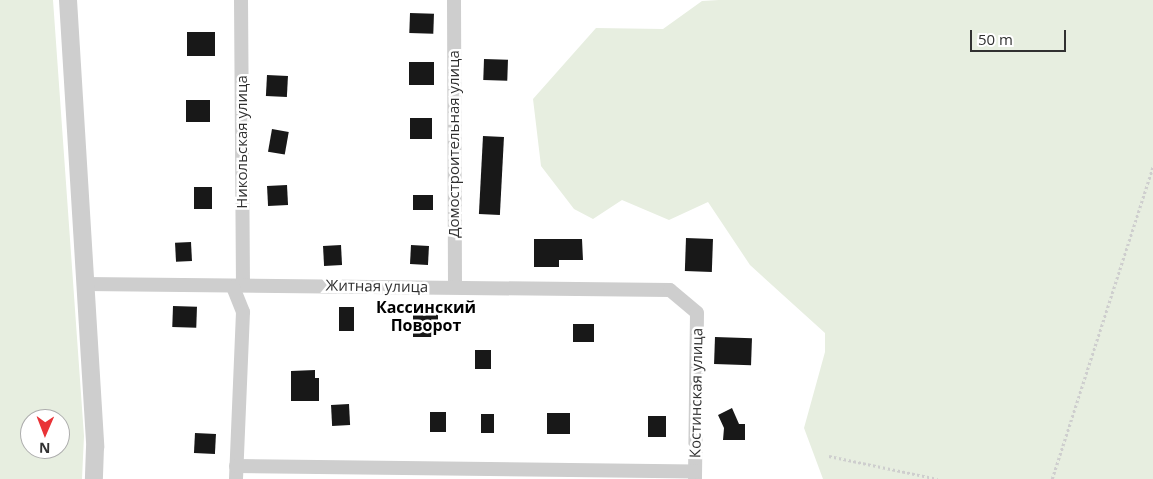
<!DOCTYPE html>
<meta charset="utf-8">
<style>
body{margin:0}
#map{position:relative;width:1153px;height:479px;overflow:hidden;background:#fff;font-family:"Open Sans",sans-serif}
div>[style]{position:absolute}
.green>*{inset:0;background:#e7eee0}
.building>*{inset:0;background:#181818;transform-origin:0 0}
.path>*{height:2.5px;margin-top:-1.25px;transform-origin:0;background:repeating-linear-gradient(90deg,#cecece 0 2.5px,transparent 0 5px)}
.minor>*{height:14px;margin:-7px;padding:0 7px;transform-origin:7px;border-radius:7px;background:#cecece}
.tertiary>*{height:18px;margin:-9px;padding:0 9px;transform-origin:9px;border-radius:9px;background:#cecece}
span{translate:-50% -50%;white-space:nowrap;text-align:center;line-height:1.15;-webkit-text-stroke:5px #fff;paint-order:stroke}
.street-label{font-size:15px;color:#313131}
.neighbourhood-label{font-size:16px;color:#000;font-weight:700}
.north{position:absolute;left:20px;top:409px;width:50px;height:50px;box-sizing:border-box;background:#fff;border:1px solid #adadad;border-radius:50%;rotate:181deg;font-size:14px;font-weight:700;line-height:20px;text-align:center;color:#313131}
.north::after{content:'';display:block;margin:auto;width:18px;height:22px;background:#e93337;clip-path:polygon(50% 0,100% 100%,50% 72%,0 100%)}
.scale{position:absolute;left:970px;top:30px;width:96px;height:22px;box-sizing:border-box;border:2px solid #313131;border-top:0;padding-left:6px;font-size:15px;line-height:18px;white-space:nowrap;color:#313131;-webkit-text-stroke:4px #fff;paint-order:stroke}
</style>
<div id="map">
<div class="green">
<div style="clip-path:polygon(evenodd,0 0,53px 0,84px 436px,82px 479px,0 479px,0 0,30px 419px,60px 419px,60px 449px,30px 449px,30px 419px)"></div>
<div style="clip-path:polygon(719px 0,1153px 0,1153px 479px,823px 479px,804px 428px,825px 352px,825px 333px,750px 265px,708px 202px,669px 220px,622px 200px,593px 219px,574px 209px,541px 166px,533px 99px,596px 28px,663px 29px,702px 1px)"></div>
</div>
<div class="building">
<div style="left:410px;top:13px;width:24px;height:20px;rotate:2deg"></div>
<div style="left:187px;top:32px;width:28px;height:24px"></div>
<div style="left:484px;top:59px;width:24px;height:21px;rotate:2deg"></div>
<div style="left:409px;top:62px;width:25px;height:23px"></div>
<div style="left:267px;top:75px;width:21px;height:21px;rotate:3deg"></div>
<div style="left:186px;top:100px;width:24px;height:22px"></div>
<div style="left:410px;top:118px;width:22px;height:21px"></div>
<div style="left:272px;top:129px;width:17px;height:23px;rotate:10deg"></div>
<div style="left:483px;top:136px;width:21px;height:78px;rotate:3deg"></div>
<div style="left:287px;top:185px;width:20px;height:20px;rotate:87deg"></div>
<div style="left:212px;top:187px;width:22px;height:18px;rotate:90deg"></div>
<div style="left:413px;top:195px;width:20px;height:15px"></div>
<div style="left:686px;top:238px;width:27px;height:33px;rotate:2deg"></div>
<div style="clip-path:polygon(534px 239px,582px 239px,583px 260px,559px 260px,559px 267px,534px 267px)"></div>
<div style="left:191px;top:242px;width:19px;height:16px;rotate:87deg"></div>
<div style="left:341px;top:245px;width:20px;height:18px;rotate:87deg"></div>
<div style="left:411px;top:245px;width:18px;height:19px;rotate:3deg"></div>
<div style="left:413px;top:305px;width:25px;height:32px"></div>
<div style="left:173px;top:306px;width:24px;height:21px;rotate:2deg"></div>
<div style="left:339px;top:307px;width:15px;height:24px"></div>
<div style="left:573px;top:324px;width:21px;height:18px"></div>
<div style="left:715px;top:337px;width:37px;height:27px;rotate:2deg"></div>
<div style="left:475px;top:350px;width:16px;height:19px"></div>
<div style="clip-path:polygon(315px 370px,315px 378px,319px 378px,319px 401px,291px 401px,291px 371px)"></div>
<div style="left:349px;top:404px;width:21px;height:18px;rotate:87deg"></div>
<div style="clip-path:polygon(732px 408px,739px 424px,745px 424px,745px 440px,723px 440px,724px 428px,718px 415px)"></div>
<div style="left:430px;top:412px;width:16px;height:20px"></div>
<div style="left:547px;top:413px;width:23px;height:21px"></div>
<div style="left:481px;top:414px;width:13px;height:19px"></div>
<div style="left:648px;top:416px;width:18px;height:21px"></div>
<div style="left:195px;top:433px;width:21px;height:20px;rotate:3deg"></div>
</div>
<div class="path">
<div style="left:829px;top:456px;width:111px;rotate:11.9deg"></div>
<div style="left:1052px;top:479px;width:328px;rotate:-72.1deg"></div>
</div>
<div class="minor">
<div style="left:241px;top:0;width:284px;rotate:89.6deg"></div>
<div style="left:454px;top:0;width:287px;rotate:89.8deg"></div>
<div style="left:85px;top:284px;width:585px;rotate:0.59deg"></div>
<div style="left:670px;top:290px;width:35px;rotate:40deg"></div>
<div style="left:697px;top:313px;width:166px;rotate:90.7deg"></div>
<div style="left:233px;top:287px;width:27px;rotate:68deg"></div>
<div style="left:243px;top:312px;width:167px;rotate:92.4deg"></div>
<div style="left:236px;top:466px;width:459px;rotate:0.7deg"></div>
</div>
<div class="tertiary">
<div style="left:68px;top:0;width:448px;rotate:86.5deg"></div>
<div style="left:95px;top:447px;width:32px;rotate:92deg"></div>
</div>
<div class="street-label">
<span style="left:242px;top:142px;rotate:-90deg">Никольская улица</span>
<span style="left:454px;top:144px;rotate:-90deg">Домостроительная улица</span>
<span style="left:377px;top:286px;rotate:1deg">Житная улица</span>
<span style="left:696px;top:393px;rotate:-89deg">Костинская улица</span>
</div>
<div class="neighbourhood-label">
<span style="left:426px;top:316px">Кассинский<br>Поворот</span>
</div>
<div class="north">N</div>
<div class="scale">50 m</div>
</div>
